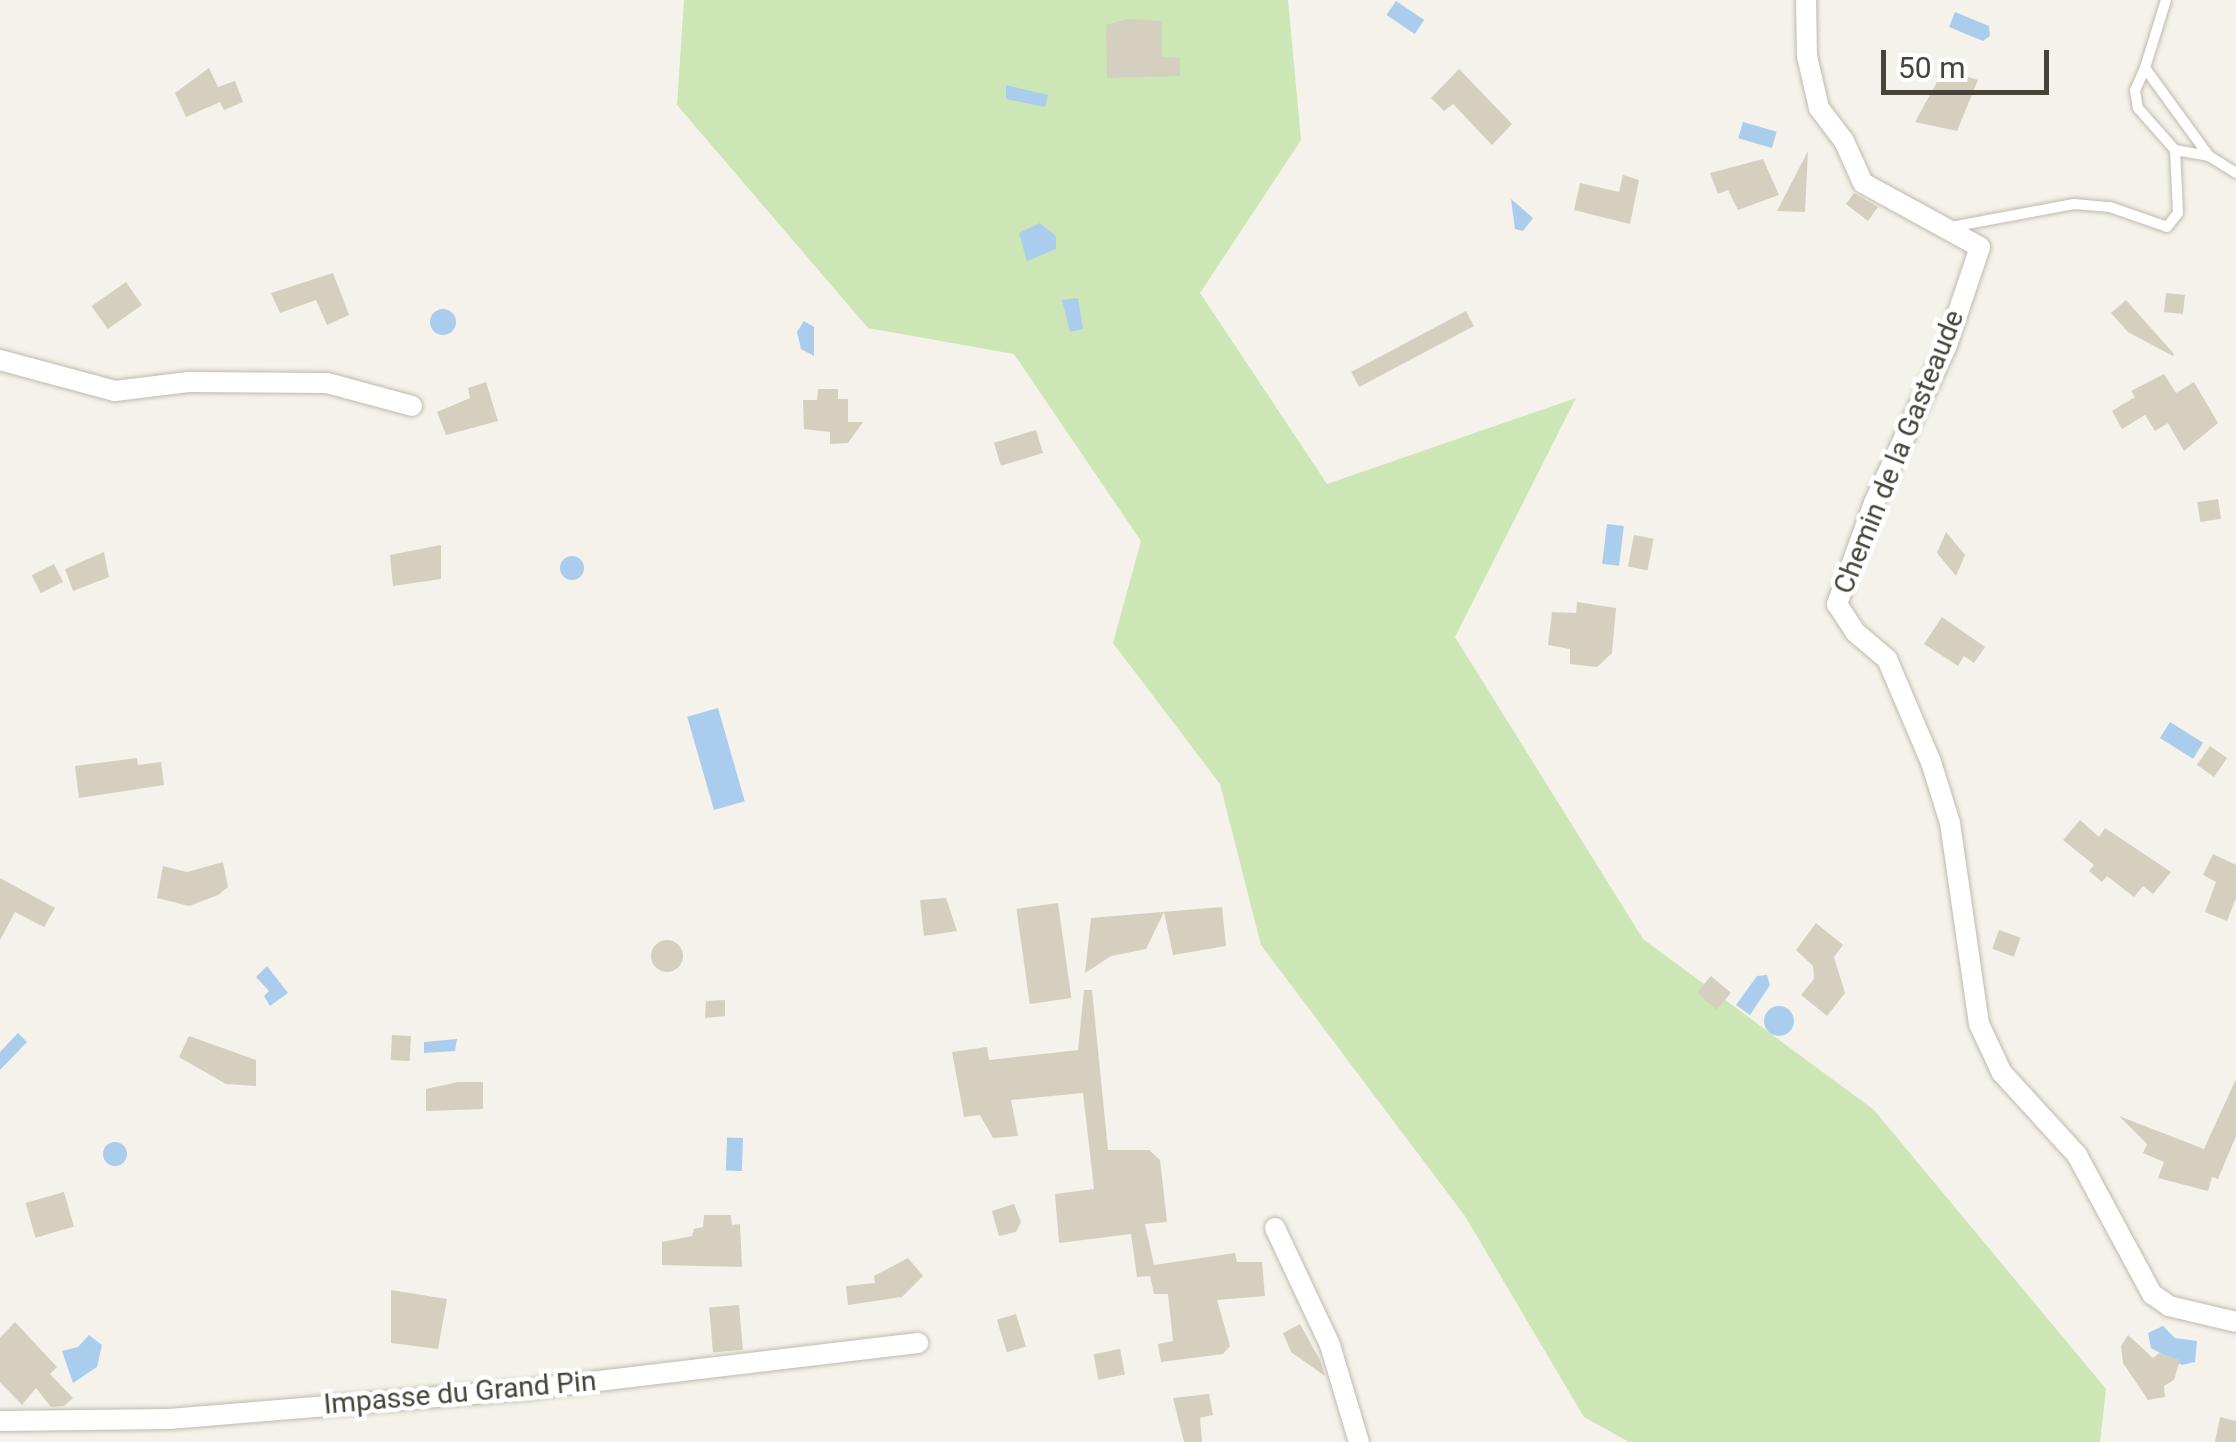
<!DOCTYPE html>
<style>
body{margin:0}
#map{position:relative;width:2236px;height:1442px;overflow:hidden;background:#f4f2ea;font-family:Roboto,sans-serif}
div>[style]{position:absolute}
.green>*{inset:0;background:#cde6b5}
.water>*{inset:0;background:#aacded;transform-origin:0 0}
.round{border-radius:50%}
.building>*{inset:0;background:#d5cfc0;transform-origin:0 0}
.roads{filter:drop-shadow(0 0 2px #c0baad) drop-shadow(0 0 2px #c0baad)}
.lane>*{height:10px;margin:-5px;padding:0 5px;transform-origin:5px;border-radius:5px;background:#fff}
.street>*{height:20px;margin:-10px;padding:0 10px;transform-origin:10px;border-radius:10px;background:#fff}
span{translate:-50% -50%;white-space:nowrap;text-align:center;line-height:1.15;-webkit-text-stroke:9px #fff;paint-order:stroke}
.street-label{font-size:28px;color:#484338}
.scale{position:absolute;left:1881px;top:50px;width:168px;height:45px;box-sizing:border-box;border:5px solid #484338;border-top:0;padding-left:12px;font-size:30px;line-height:35px;white-space:nowrap;color:#484338;-webkit-text-stroke:8px #fff;paint-order:stroke}
</style>
<div id="map">
<div class="green">
<div style="clip-path:polygon(684px 0,1288px 0,1301px 140px,1200px 293px,1327px 484px,1576px 398px,1455px 637px,1643px 939px,1874px 1110px,2106px 1389px,2100px 1442px,1629px 1442px,1584px 1417px,1465px 1216px,1261px 945px,1220px 784px,1113px 643px,1141px 541px,1014px 354px,868px 328px,677px 105px)"></div>
</div>
<div class="water">
<div style="left:1396px;top:1px;width:34px;height:17px;rotate:34deg"></div>
<div style="clip-path:polygon(1955px 12px,1989px 26px,1990px 36px,1983px 41px,1949px 27px)"></div>
<div style="clip-path:polygon(1006px 85px,1048px 95px,1045px 107px,1006px 99px)"></div>
<div style="left:1743px;top:122px;width:35px;height:17px;rotate:16deg"></div>
<div style="clip-path:polygon(1511px 199px,1533px 218px,1523px 231px,1515px 229px)"></div>
<div style="clip-path:polygon(1040px 223px,1056px 236px,1056px 249px,1027px 261px,1019px 233px)"></div>
<div style="clip-path:polygon(1078px 298px,1083px 329px,1070px 332px,1062px 300px)"></div>
<div class="round" style="left:430px;top:309px;width:26px;height:26px"></div>
<div style="clip-path:polygon(804px 321px,814px 327px,814px 356px,801px 349px,797px 332px)"></div>
<div style="left:1607px;top:524px;width:17px;height:40px;rotate:7deg"></div>
<div class="round" style="left:560px;top:556px;width:24px;height:24px"></div>
<div style="left:718px;top:708px;width:97px;height:32px;rotate:74deg"></div>
<div style="left:2170px;top:722px;width:39px;height:19px;rotate:32deg"></div>
<div style="clip-path:polygon(267px 966px,288px 993px,270px 1006px,264px 996px,269px 991px,256px 977px)"></div>
<div style="clip-path:polygon(1757px 976px,1767px 975px,1770px 985px,1750px 1015px,1736px 1005px)"></div>
<div class="round" style="left:1764px;top:1006px;width:30px;height:30px"></div>
<div style="clip-path:polygon(18px 1033px,27px 1042px,0 1070px,0 1052px)"></div>
<div style="clip-path:polygon(457px 1039px,455px 1051px,424px 1053px,424px 1042px)"></div>
<div style="left:743px;top:1138px;width:33px;height:16px;rotate:92deg"></div>
<div class="round" style="left:103px;top:1142px;width:24px;height:24px"></div>
<div style="clip-path:polygon(2163px 1326px,2175px 1338px,2197px 1341px,2195px 1362px,2182px 1365px,2151px 1348px,2148px 1333px)"></div>
<div style="clip-path:polygon(89px 1335px,102px 1345px,97px 1367px,73px 1383px,62px 1351px,78px 1347px)"></div>
</div>
<div class="building">
<div style="clip-path:polygon(1127px 19px,1162px 21px,1162px 57px,1180px 58px,1180px 76px,1107px 78px,1106px 25px)"></div>
<div style="clip-path:polygon(209px 68px,218px 87px,235px 81px,243px 102px,224px 110px,220px 102px,186px 117px,175px 93px)"></div>
<div style="clip-path:polygon(1459px 69px,1512px 124px,1492px 145px,1453px 104px,1444px 111px,1431px 98px)"></div>
<div style="clip-path:polygon(1944px 69px,1978px 80px,1957px 131px,1915px 122px)"></div>
<div style="clip-path:polygon(1808px 151px,1805px 212px,1777px 211px)"></div>
<div style="clip-path:polygon(1763px 159px,1779px 195px,1738px 210px,1728px 190px,1718px 194px,1710px 173px)"></div>
<div style="clip-path:polygon(1623px 175px,1639px 180px,1630px 224px,1574px 210px,1580px 183px,1619px 192px)"></div>
<div style="clip-path:polygon(1854px 193px,1878px 207px,1868px 221px,1846px 204px)"></div>
<div style="clip-path:polygon(333px 273px,349px 315px,327px 325px,316px 300px,280px 313px,271px 293px)"></div>
<div style="left:126px;top:282px;width:28px;height:42px;rotate:55deg"></div>
<div style="left:2166px;top:293px;width:19px;height:19px;rotate:6deg"></div>
<div style="clip-path:polygon(2126px 300px,2174px 354px,2173px 356px,2128px 332px,2111px 313px)"></div>
<div style="left:1466px;top:311px;width:17px;height:130px;rotate:62deg"></div>
<div style="clip-path:polygon(2164px 374px,2176px 393px,2194px 382px,2218px 423px,2184px 451px,2168px 423px,2155px 431px,2145px 415px,2122px 429px,2112px 411px,2135px 397px,2131px 391px)"></div>
<div style="clip-path:polygon(486px 382px,498px 421px,446px 435px,437px 412px,470px 398px,468px 388px)"></div>
<div style="clip-path:polygon(818px 389px,838px 389px,838px 399px,848px 399px,848px 422px,863px 422px,848px 443px,830px 444px,830px 432px,804px 429px,803px 400px,817px 400px)"></div>
<div style="left:1036px;top:430px;width:24px;height:44px;rotate:73deg"></div>
<div style="left:2218px;top:499px;width:20px;height:21px;rotate:81deg"></div>
<div style="clip-path:polygon(1946px 532px,1965px 555px,1956px 576px,1937px 553px)"></div>
<div style="left:1634px;top:535px;width:20px;height:32px;rotate:11deg"></div>
<div style="clip-path:polygon(441px 545px,441px 579px,393px 586px,390px 555px)"></div>
<div style="clip-path:polygon(104px 552px,109px 577px,73px 591px,65px 569px)"></div>
<div style="left:54px;top:564px;width:20px;height:25px;rotate:63deg"></div>
<div style="clip-path:polygon(1577px 602px,1616px 608px,1612px 653px,1597px 667px,1570px 664px,1570px 649px,1548px 645px,1552px 612px,1576px 613px)"></div>
<div style="clip-path:polygon(1942px 617px,1985px 647px,1974px 663px,1964px 656px,1958px 666px,1924px 644px)"></div>
<div style="left:2210px;top:746px;width:21px;height:23px;rotate:35deg"></div>
<div style="clip-path:polygon(137px 758px,138px 765px,161px 762px,164px 785px,79px 798px,75px 766px)"></div>
<div style="clip-path:polygon(2080px 820px,2099px 837px,2105px 828px,2171px 872px,2153px 894px,2143px 886px,2134px 897px,2107px 876px,2102px 882px,2089px 871px,2094px 865px,2063px 840px)"></div>
<div style="clip-path:polygon(2213px 854px,2236px 865px,2236px 898px,2227px 921px,2205px 912px,2216px 882px,2203px 875px)"></div>
<div style="clip-path:polygon(223px 862px,228px 887px,218px 895px,189px 906px,157px 898px,163px 866px,187px 872px)"></div>
<div style="clip-path:polygon(0 878px,55px 908px,44px 927px,15px 912px,0 940px)"></div>
<div style="clip-path:polygon(946px 898px,957px 931px,924px 936px,920px 900px)"></div>
<div style="left:1058px;top:903px;width:96px;height:42px;rotate:82deg"></div>
<div style="clip-path:polygon(1222px 907px,1226px 946px,1173px 955px,1164px 912px,1146px 949px,1111px 956px,1085px 973px,1091px 918px)"></div>
<div style="clip-path:polygon(1816px 923px,1843px 945px,1834px 957px,1845px 993px,1827px 1016px,1801px 995px,1814px 979px,1813px 966px,1796px 950px)"></div>
<div style="left:1999px;top:930px;width:23px;height:20px;rotate:20deg"></div>
<div class="round" style="left:651px;top:940px;width:32px;height:32px"></div>
<div style="left:1711px;top:976px;width:26px;height:22px;rotate:40deg"></div>
<div style="clip-path:polygon(1084px 990px,1092px 990px,1108px 1150px,1149px 1150px,1160px 1160px,1167px 1222px,1145px 1224px,1154px 1265px,1235px 1253px,1237px 1262px,1262px 1262px,1265px 1296px,1217px 1300px,1230px 1346px,1223px 1354px,1161px 1362px,1158px 1344px,1173px 1341px,1168px 1294px,1154px 1294px,1150px 1276px,1137px 1277px,1131px 1234px,1059px 1243px,1055px 1194px,1094px 1189px,1083px 1093px,1011px 1100px,1018px 1136px,993px 1138px,980px 1115px,964px 1117px,952px 1052px,987px 1047px,989px 1060px,1078px 1050px)"></div>
<div style="clip-path:polygon(725px 1000px,725px 1016px,705px 1018px,706px 1001px)"></div>
<div style="left:392px;top:1035px;width:19px;height:25px;rotate:3deg"></div>
<div style="clip-path:polygon(189px 1036px,256px 1060px,256px 1086px,226px 1084px,179px 1057px)"></div>
<div style="clip-path:polygon(2236px 1079px,2236px 1136px,2218px 1179px,2212px 1177px,2208px 1191px,2158px 1178px,2164px 1162px,2143px 1153px,2147px 1144px,2119px 1116px,2204px 1149px)"></div>
<div style="clip-path:polygon(458px 1082px,483px 1082px,483px 1109px,426px 1111px,426px 1089px)"></div>
<div style="left:64px;top:1192px;width:36px;height:40px;rotate:74deg"></div>
<div style="clip-path:polygon(1014px 1204px,1021px 1222px,1016px 1232px,999px 1236px,992px 1211px)"></div>
<div style="clip-path:polygon(704px 1215px,731px 1215px,732px 1225px,740px 1224px,742px 1267px,662px 1265px,662px 1242px,692px 1236px,694px 1229px,703px 1227px)"></div>
<div style="clip-path:polygon(908px 1258px,923px 1276px,902px 1297px,848px 1305px,846px 1286px,875px 1283px,874px 1276px)"></div>
<div style="clip-path:polygon(391px 1290px,447px 1299px,438px 1349px,391px 1343px)"></div>
<div style="left:739px;top:1305px;width:45px;height:30px;rotate:85deg"></div>
<div style="left:1016px;top:1314px;width:34px;height:20px;rotate:73deg"></div>
<div style="clip-path:polygon(15px 1322px,57px 1367px,50px 1374px,73px 1398px,64px 1406px,51px 1407px,36px 1388px,22px 1405px,0 1382px,0 1338px)"></div>
<div style="clip-path:polygon(1300px 1324px,1320px 1360px,1325px 1376px,1291px 1352px,1283px 1333px)"></div>
<div style="clip-path:polygon(2128px 1335px,2153px 1358px,2159px 1353px,2180px 1360px,2174px 1380px,2164px 1386px,2165px 1397px,2148px 1400px,2123px 1363px,2121px 1346px)"></div>
<div style="left:1120px;top:1349px;width:26px;height:27px;rotate:79deg"></div>
<div style="clip-path:polygon(1209px 1394px,1213px 1415px,1200px 1418px,1202px 1442px,1184px 1442px,1173px 1398px)"></div>
<div style="clip-path:polygon(2220px 1417px,2236px 1421px,2236px 1442px,2215px 1442px)"></div>
</div>
<div class="roads">
<div class="lane">
<div style="left:2166px;top:0;width:71px;rotate:107.2deg"></div>
<div style="left:2145px;top:68px;width:109px;rotate:54deg"></div>
<div style="left:2209px;top:156px;width:32px;rotate:32deg"></div>
<div style="left:2145px;top:68px;width:24px;rotate:114deg"></div>
<div style="left:2135px;top:90px;width:18px;rotate:81deg"></div>
<div style="left:2138px;top:108px;width:56px;rotate:48.6deg"></div>
<div style="left:2175px;top:150px;width:35px;rotate:10deg"></div>
<div style="left:1951px;top:227px;width:125px;rotate:-10.6deg"></div>
<div style="left:2074px;top:204px;width:36px;rotate:5deg"></div>
<div style="left:2110px;top:207px;width:60px;rotate:19.3deg"></div>
<div style="left:2167px;top:227px;width:18px;rotate:-52deg"></div>
<div style="left:2178px;top:213px;width:63px;rotate:-92.7deg"></div>
</div>
<div class="street">
<div style="left:1806px;top:0;width:56px;rotate:89deg"></div>
<div style="left:1807px;top:56px;width:53px;rotate:77deg"></div>
<div style="left:1819px;top:108px;width:41px;rotate:52.9deg"></div>
<div style="left:1844px;top:141px;width:46px;rotate:65.7deg"></div>
<div style="left:1863px;top:183px;width:133px;rotate:28.7deg"></div>
<div style="left:1980px;top:247px;width:103px;rotate:108.6deg"></div>
<div style="left:1947px;top:345px;width:174px;rotate:114.8deg"></div>
<div style="left:1874px;top:503px;width:108px;rotate:110.1deg"></div>
<div style="left:1837px;top:604px;width:33px;rotate:57deg"></div>
<div style="left:1855px;top:632px;width:42px;rotate:40.2deg"></div>
<div style="left:1887px;top:659px;width:112px;rotate:66.9deg"></div>
<div style="left:1931px;top:762px;width:64px;rotate:72.7deg"></div>
<div style="left:1950px;top:823px;width:203px;rotate:81.8deg"></div>
<div style="left:1979px;top:1024px;width:54px;rotate:64.9deg"></div>
<div style="left:2002px;top:1073px;width:111px;rotate:47.6deg"></div>
<div style="left:2077px;top:1155px;width:158px;rotate:61.7deg"></div>
<div style="left:2152px;top:1294px;width:21px;rotate:35deg"></div>
<div style="left:2169px;top:1306px;width:69px;rotate:13.4deg"></div>
<div style="left:0;top:360px;width:119px;rotate:15.1deg"></div>
<div style="left:115px;top:391px;width:74px;rotate:-7deg"></div>
<div style="left:188px;top:382px;width:139px;rotate:0.4deg"></div>
<div style="left:327px;top:383px;width:88px;rotate:15.1deg"></div>
<div style="left:1275px;top:1228px;width:129px;rotate:64.8deg"></div>
<div style="left:1330px;top:1345px;width:101px;rotate:73.4deg"></div>
<div style="left:0;top:1421px;width:169px;rotate:-0.7deg"></div>
<div style="left:169px;top:1419px;width:364px;rotate:-4.7deg"></div>
<div style="left:532px;top:1389px;width:389px;rotate:-6.8deg"></div>
</div>
</div>
<div class="street-label">
<span style="left:1899px;top:452px;rotate:-68deg">Chemin de la Gasteaude</span>
<span style="left:460px;top:1393px;rotate:-5deg">Impasse du Grand Pin</span>
</div>
<div class="scale">50 m</div>
</div>
